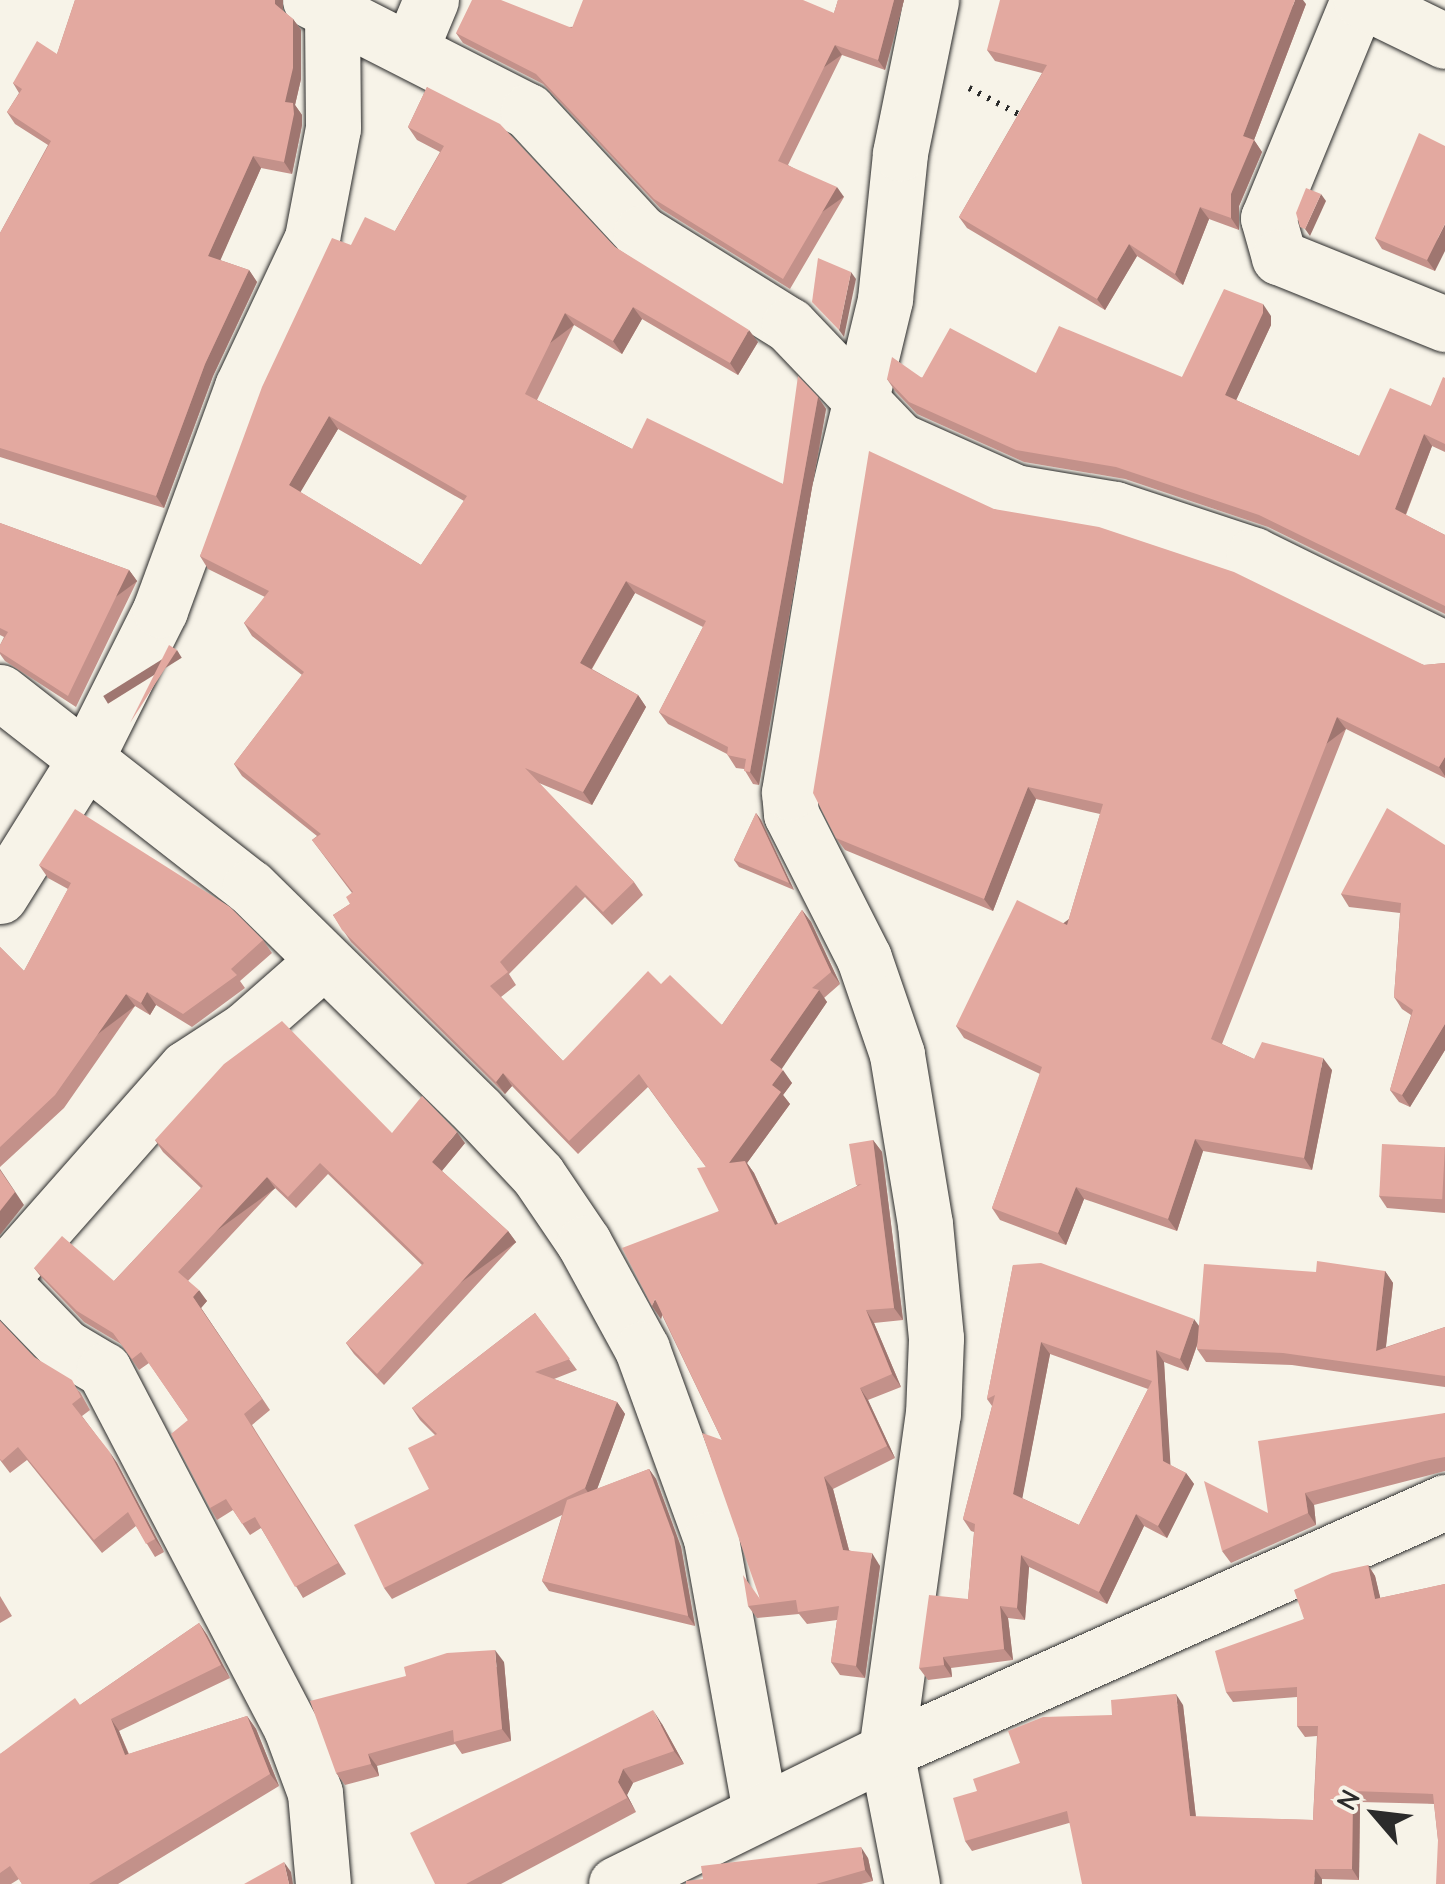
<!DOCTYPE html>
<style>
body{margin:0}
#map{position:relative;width:1445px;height:1884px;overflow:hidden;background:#f7f3e8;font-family:"Comic Neue",sans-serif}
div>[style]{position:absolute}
.path>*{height:6px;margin-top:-3px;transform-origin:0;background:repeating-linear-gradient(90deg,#2b2b2b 0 2.5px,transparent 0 10.5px)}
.roads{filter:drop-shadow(0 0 2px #2b2b2b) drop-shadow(0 0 2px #2b2b2b)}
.minor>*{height:55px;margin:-27.5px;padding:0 27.5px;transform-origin:27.5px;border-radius:27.5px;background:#f7f3e8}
.wall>*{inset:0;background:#c3918a}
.shaded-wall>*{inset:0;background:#9f7670;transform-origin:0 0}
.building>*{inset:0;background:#e3a9a0;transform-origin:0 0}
span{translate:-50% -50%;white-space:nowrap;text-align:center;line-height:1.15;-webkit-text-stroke:10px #f7f3e8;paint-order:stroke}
.north{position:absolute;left:1325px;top:1764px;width:100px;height:100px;-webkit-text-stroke:8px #f7f3e8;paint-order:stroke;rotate:298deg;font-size:28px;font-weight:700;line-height:40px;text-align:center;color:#2b2b2b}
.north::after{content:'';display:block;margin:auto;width:35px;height:45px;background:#2b2b2b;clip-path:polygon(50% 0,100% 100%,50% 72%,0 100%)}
</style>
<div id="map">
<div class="path">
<div style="left:969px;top:88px;width:62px;rotate:27.8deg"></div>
</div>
<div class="roads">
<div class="minor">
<div style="left:310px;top:0;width:245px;rotate:27deg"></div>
<div style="left:528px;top:111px;width:166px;rotate:47.2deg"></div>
<div style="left:641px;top:233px;width:174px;rotate:31.9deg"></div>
<div style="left:789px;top:325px;width:159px;rotate:46.3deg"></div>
<div style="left:899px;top:440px;width:127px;rotate:24.1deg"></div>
<div style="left:1015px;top:492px;width:101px;rotate:9.6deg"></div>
<div style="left:1115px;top:509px;width:146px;rotate:18.3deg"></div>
<div style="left:1254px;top:555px;width:213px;rotate:26.2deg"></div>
<div style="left:1358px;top:0;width:236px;rotate:112.4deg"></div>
<div style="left:1268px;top:218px;width:41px;rotate:74.2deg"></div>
<div style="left:1279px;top:257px;width:179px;rotate:22deg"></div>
<div style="left:1361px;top:0;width:93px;rotate:26deg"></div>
<div style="left:411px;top:48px;width:52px;rotate:-67.4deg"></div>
<div style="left:0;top:692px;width:317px;rotate:38deg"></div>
<div style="left:250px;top:887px;width:318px;rotate:44.5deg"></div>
<div style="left:477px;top:1110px;width:89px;rotate:46.8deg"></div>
<div style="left:538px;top:1175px;width:82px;rotate:55.9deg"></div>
<div style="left:584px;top:1243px;width:121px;rotate:61.3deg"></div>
<div style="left:642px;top:1349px;width:202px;rotate:70deg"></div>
<div style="left:711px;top:1539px;width:275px;rotate:79.8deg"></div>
<div style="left:0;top:896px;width:160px;rotate:-58deg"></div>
<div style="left:85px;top:760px;width:168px;rotate:-63.4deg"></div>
<div style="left:160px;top:610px;width:238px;rotate:-69.8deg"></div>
<div style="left:242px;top:387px;width:165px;rotate:-64.8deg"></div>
<div style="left:312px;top:238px;width:112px;rotate:-79.2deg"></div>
<div style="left:333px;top:128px;width:120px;rotate:-90.5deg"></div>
<div style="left:0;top:1279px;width:281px;rotate:-48.6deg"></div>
<div style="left:186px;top:1068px;width:72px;rotate:-33deg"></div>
<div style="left:246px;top:1029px;width:100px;rotate:-41.3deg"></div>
<div style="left:0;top:1280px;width:93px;rotate:45.9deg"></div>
<div style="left:65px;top:1347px;width:45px;rotate:30.5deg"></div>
<div style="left:104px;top:1370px;width:404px;rotate:62.4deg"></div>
<div style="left:291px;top:1728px;width:69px;rotate:69.7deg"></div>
<div style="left:315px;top:1793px;width:91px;rotate:85deg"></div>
<div style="left:616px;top:1884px;width:301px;rotate:-26.2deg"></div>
<div style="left:886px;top:1751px;width:612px;rotate:-24.01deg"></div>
<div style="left:912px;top:1884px;width:136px;rotate:-101.1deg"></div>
<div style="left:886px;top:1751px;width:340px;rotate:-82.1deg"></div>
<div style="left:933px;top:1414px;width:76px;rotate:-87.7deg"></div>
<div style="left:936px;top:1338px;width:115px;rotate:-95.5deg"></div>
<div style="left:925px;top:1224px;width:172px;rotate:-99.4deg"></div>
<div style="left:897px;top:1054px;width:102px;rotate:-109deg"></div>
<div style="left:864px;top:958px;width:161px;rotate:-116.9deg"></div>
<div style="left:791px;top:814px;width:22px;rotate:-95deg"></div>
<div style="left:789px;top:792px;width:302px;rotate:-80.7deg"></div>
<div style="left:838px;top:494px;width:201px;rotate:-76.4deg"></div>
<div style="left:885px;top:299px;width:147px;rotate:-84.1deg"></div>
<div style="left:900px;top:153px;width:156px;rotate:-78.5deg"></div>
</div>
</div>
<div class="wall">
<div style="clip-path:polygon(75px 0,283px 0,283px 11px,293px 19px,301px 30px,301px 79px,295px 105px,302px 115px,302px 125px,292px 174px,261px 168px,220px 260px,249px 270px,257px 282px,213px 376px,164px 508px,0 457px,0 233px,48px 145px,15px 124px,7px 112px,19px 93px,13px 83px,57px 54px)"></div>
<div style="clip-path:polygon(838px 0,904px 0,885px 70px,842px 55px,788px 165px,844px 197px,790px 289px,661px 209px,543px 84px,463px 43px,456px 33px,834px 13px)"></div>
<div style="clip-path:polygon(1306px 4px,1254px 140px,1262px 152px,1239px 206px,1239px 230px,1209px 219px,1183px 285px,1137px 256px,1105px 310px,967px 228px,959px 217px,1042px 73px,995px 61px,987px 50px)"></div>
<div style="clip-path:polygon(evenodd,427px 87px,615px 247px,758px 342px,738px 375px,642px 319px,622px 354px,574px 325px,537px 400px,632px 449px,783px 484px,818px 397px,826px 409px,759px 785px,753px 784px,744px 769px,736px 768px,727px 754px,668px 724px,659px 712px,703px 627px,635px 593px,592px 669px,638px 695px,646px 707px,592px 805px,539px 783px,634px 882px,643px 895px,612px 925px,585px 897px,509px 974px,516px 985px,501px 997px,563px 1061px,661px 984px,722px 1025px,802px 910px,811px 922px,840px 984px,824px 998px,827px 1002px,781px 1069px,792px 1083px,783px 1095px,790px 1104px,747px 1163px,754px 1173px,778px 1224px,857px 1186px,873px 1140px,882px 1152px,903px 1320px,874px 1323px,901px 1387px,868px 1400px,895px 1458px,833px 1489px,849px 1550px,880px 1566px,865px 1678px,840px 1675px,831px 1662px,837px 1620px,807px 1624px,799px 1614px,757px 1618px,748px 1606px,760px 1599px,722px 1440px,662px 1315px,661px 1319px,652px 1306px,719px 1211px,706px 1167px,648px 1087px,578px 1154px,512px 1086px,505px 1094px,351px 942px,333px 915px,350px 904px,352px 893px,312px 840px,317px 836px,242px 776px,234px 764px,302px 675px,252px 636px,244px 623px,265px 597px,208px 569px,200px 556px,351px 245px,395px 231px,440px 152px,417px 140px,408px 127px,427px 87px,338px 429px,464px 501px,421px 565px,300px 492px,338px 429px)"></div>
<div style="clip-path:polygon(1445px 146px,1435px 271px,1382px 249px,1375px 238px)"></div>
<div style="clip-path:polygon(1271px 316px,1271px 325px,1236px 400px,1359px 456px,1431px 406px,1445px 378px,1445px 452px,1432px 446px,1406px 515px,1445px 535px,1445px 614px,1268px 527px,1125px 479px,1024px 462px,917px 414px,895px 391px,887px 379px,1036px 373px,1182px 377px)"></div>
<div style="clip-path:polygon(994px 509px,1424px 665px,1445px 663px,1445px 778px,1346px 729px,1222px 1044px,1254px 1059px,1332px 1070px,1312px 1170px,1203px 1151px,1177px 1231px,1084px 1199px,1066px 1245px,1000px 1220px,992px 1208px,1040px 1074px,964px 1038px,956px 1026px,1067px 925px,1100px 814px,1036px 799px,993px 911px,845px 850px,836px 838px)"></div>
<div style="clip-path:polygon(0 523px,129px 570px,137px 581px,76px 707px,5px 661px,0 654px,0 645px,4px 637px,0 635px)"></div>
<div style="clip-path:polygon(756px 813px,761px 820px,794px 890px,739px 867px,734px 860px)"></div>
<div style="clip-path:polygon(1445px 845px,1445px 1050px,1410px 1107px,1399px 1102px,1390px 1090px,1411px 1015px,1402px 1009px,1394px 997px,1400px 913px,1349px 907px,1341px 894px)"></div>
<div style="clip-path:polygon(39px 865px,263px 940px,272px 953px,240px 981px,245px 988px,192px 1027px,156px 1005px,150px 1015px,135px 1006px,64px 1108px,0 1167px,0 947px,24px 971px,68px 889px,48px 878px)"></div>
<div style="clip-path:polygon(392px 1133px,465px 1143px,442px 1171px,508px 1231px,516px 1242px,384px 1385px,354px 1354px,346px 1343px,422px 1265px,328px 1174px,296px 1208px,275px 1188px,188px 1281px,207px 1301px,201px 1308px,270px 1410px,252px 1425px,346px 1574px,303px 1598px,261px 1528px,250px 1535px,233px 1510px,217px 1520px,210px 1508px,188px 1420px,149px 1363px,139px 1370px,121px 1344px,84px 1322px,42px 1278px,34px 1268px,114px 1281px,201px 1188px,163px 1152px,155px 1140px)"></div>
<div style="clip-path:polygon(1445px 1147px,1445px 1213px,1387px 1208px,1379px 1196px)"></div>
<div style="clip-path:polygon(evenodd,1013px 1265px,1199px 1326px,1316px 1272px,1385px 1271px,1393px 1283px,1386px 1347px,1445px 1327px,1445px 1387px,1292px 1365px,1206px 1362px,1197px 1349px,1198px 1343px,1188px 1371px,1164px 1362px,1170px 1465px,1186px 1473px,1194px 1484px,1167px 1538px,1144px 1526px,1107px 1604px,1029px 1567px,1025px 1620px,1008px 1618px,1013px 1660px,951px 1668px,952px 1677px,928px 1680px,919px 1668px,968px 1599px,974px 1532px,971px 1531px,963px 1519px,992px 1406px,987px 1399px,1013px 1265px,1050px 1354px,1148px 1389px,1079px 1525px,1022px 1498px,1050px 1354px)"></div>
<div style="clip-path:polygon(535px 1313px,577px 1370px,554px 1379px,617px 1402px,625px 1414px,597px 1489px,649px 1469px,656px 1479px,681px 1547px,695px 1626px,549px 1591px,542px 1581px,562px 1515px,392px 1599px,384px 1588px,429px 1489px,435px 1435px,420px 1420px,412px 1408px)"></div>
<div style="clip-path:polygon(0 1321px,34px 1357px,80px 1392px,90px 1410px,82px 1416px,117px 1463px,164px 1552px,155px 1557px,136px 1526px,102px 1553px,27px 1460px,10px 1473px,0 1460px)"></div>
<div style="clip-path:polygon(1445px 1413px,1445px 1471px,1314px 1505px,1316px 1525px,1231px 1563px,1222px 1551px,1268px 1513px)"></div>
<div style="clip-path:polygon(1368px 1565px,1375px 1576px,1380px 1598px,1445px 1584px,1438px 1840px,1434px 1804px,1360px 1802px,1359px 1880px,1322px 1879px,1069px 1823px,972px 1851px,965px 1841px,977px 1791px,1020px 1763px,1112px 1715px,1183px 1705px,1196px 1817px,1313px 1820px,1317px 1736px,1305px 1737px,1297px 1726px,1297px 1697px,1233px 1702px,1226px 1692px,1304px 1619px)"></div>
<div style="clip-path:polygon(0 1596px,12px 1616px,0 1623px)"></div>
<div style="clip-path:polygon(199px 1623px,207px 1635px,230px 1678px,119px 1731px,129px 1754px,247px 1716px,256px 1729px,279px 1786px,118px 1884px,22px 1884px,19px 1879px,11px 1884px,0 1884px,0 1754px,80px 1705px)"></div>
<div style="clip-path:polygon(504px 1662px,511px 1741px,462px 1754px,455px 1744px,377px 1766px,379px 1776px,345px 1785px,336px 1773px)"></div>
<div style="clip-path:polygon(662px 1724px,684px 1764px,633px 1783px,627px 1795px,636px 1812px,501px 1884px,435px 1884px)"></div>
<div style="clip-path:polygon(868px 1858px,873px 1881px,861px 1884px,686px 1884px)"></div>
</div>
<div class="shaded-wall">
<div style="clip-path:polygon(275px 0,283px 0,283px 16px,275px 4px)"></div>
<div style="clip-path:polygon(894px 0,904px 0,885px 70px,878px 60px)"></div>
<div style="clip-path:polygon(1295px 0,1303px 0,1306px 4px,1254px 140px,1262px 152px,1239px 206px,1239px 230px,1231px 218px,1231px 194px,1243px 136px)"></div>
<div style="clip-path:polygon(293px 19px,301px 30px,301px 79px,295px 105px,302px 115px,302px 125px,292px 174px,284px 162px,285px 102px)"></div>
<div style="left:835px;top:45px;width:12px;height:129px;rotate:55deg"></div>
<div style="clip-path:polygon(253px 156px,261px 168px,217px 268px,208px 256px)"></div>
<div style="left:837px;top:187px;width:12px;height:107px;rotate:55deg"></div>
<div style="clip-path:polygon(1321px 194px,1326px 201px,1310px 236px,1305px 229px)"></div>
<div style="clip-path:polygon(1200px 207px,1209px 219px,1183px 285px,1175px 274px)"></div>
<div style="clip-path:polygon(1445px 224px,1445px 251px,1435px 271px,1427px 260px)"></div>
<div style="clip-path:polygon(1129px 244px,1137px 256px,1105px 310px,1097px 299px)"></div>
<div style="clip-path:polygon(249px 270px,257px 282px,213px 376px,164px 508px,156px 496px,205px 364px)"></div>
<div style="clip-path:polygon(851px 272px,856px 279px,844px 337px,839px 330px)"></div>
<div style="clip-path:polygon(1263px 304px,1271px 316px,1271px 325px,1233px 407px,1225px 395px)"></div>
<div style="clip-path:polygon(633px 307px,642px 319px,622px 354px,613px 341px)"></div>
<div style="left:565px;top:313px;width:15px;height:90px;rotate:53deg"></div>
<div style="clip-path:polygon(749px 330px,758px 342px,738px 375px,730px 363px)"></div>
<div style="clip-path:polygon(818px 397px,826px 409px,759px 785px,750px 772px)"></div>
<div style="clip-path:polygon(329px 416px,338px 429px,297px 498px,289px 485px)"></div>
<div style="clip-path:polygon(1424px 434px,1432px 446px,1403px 521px,1395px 509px)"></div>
<div style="left:129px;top:570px;width:14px;height:140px;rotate:54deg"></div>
<div style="clip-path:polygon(626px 581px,635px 593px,588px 675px,580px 663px)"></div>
<div style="left:177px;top:650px;width:9px;height:87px;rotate:58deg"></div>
<div style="clip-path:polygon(638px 695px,646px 707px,592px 805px,583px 792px)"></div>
<div style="left:1337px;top:717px;width:15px;height:346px;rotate:53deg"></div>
<div style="clip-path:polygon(1445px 757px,1445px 776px,1439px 767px)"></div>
<div style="clip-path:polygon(1028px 787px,1036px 799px,993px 911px,984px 899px)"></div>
<div style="clip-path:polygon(756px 813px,761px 820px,794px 890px,789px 883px)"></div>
<div style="clip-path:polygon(802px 910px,811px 922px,840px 984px,831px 972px)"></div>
<div style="clip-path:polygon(819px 990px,827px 1002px,779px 1073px,770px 1060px)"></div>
<div style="clip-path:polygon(147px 992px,156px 1005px,150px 1015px,141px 1003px)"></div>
<div style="left:126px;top:994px;width:15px;height:123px;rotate:53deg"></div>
<div style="clip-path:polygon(1445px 1024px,1445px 1050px,1410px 1107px,1402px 1095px)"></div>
<div style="clip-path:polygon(1323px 1058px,1332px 1070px,1312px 1170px,1304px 1158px)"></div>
<div style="clip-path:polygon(783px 1070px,792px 1083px,783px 1095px,790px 1104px,747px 1163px,754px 1173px,784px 1237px,729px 1163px,772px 1085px)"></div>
<div style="clip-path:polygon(503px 1073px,512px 1086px,505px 1094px,496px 1082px)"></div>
<div style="clip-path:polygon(457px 1132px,465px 1143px,440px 1173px,432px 1162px)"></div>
<div style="clip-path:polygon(1195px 1139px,1203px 1151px,1177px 1231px,1168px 1219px)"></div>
<div style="clip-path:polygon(873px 1140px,882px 1152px,903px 1320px,894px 1308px)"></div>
<div style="clip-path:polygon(0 1169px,24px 1205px,0 1235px)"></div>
<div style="left:267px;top:1177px;width:14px;height:130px;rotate:54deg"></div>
<div style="clip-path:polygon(1076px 1187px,1084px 1199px,1066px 1245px,1058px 1233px)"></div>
<div style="left:508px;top:1231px;width:14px;height:194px;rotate:54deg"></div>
<div style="clip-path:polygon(1385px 1271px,1393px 1283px,1384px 1363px,1376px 1351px)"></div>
<div style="clip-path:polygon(199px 1290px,207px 1301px,201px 1308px,270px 1410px,193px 1297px)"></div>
<div style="clip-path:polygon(655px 1299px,663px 1312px,661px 1319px,652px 1306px)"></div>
<div style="clip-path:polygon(866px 1310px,874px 1323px,901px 1387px,892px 1374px)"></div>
<div style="clip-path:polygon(1194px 1319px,1202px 1330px,1188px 1371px,1180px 1359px)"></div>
<div style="clip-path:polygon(1041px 1342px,1050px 1354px,1021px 1505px,1013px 1494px)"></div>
<div style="clip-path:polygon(1156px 1350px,1164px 1362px,1171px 1473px,1163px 1461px)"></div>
<div style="clip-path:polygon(860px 1388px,868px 1400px,895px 1458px,887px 1446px)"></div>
<div style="clip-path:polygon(617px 1402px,625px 1414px,593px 1500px,585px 1488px)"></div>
<div style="clip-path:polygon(109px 1451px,117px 1463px,164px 1552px,155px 1539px)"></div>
<div style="clip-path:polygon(649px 1469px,656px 1479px,681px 1547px,695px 1626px,688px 1616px)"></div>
<div style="clip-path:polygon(1186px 1473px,1194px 1484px,1167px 1538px,1158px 1526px)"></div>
<div style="clip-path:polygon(824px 1477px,833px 1489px,852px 1562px,843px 1550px)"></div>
<div style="clip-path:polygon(1305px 1493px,1314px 1505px,1316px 1525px,1308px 1513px)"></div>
<div style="clip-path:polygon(1136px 1514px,1144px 1526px,1107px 1604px,1099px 1592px)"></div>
<div style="clip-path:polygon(872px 1553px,880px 1566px,865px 1678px,856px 1666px)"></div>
<div style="clip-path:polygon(1021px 1555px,1029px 1567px,1025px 1620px,1017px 1608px)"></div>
<div style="clip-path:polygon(1368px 1565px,1375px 1576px,1383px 1609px,1375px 1599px)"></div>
<div style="clip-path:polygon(1000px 1606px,1008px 1618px,1013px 1660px,1004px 1649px)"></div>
<div style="clip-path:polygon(199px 1623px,207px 1635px,230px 1678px,221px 1665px)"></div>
<div style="clip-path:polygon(495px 1650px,504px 1662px,511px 1741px,502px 1729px)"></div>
<div style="clip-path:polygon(943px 1657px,951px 1668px,952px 1677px,944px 1665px)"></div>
<div style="clip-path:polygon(1176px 1694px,1183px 1705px,1197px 1827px,1190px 1816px)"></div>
<div style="clip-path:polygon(653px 1710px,662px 1724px,684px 1764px,674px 1751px)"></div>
<div style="clip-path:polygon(247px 1716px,256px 1729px,279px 1786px,270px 1774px)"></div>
<div style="clip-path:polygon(111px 1719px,119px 1731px,134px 1768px,125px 1755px)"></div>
<div style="clip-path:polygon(368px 1754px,377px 1766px,379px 1776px,371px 1764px)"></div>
<div style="clip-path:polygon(623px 1769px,633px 1783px,627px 1795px,636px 1812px,618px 1782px)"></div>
<div style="clip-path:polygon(1353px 1791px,1360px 1802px,1359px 1880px,1352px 1869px)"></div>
<div style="clip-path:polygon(861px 1847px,868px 1858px,873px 1881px,865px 1870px)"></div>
<div style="clip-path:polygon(284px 1862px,291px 1872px,293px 1884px,289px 1884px)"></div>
<div style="clip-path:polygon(1315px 1869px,1322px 1879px,1322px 1884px,1314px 1884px)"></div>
</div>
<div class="building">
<div style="clip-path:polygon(75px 0,275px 0,275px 4px,293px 19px,293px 68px,285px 102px,293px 103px,294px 114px,284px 162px,253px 156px,208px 256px,249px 270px,205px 364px,156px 496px,0 448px,0 233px,51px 141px,7px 112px,22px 89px,13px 83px,37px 41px,57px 54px)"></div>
<div style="clip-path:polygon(472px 0,501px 0,572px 28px,583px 0,803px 0,834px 13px,838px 0,894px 0,878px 60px,835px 45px,778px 161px,837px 187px,783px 279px,654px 199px,536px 74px,456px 33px)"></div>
<div style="clip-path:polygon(1000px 0,1295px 0,1243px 136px,1254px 140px,1231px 194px,1231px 218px,1200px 207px,1175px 274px,1129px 244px,1097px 299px,959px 217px,1047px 65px,987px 50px)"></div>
<div style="clip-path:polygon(evenodd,427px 87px,500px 124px,615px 247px,749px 330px,730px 363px,633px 307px,613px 341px,565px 313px,525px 394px,632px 449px,647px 418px,783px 484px,798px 376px,818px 397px,750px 772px,744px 771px,746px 759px,727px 755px,728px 747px,659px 712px,706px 621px,626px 581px,580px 663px,638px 695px,583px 792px,525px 768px,634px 882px,603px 912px,576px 885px,500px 962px,508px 972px,490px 986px,563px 1061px,648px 971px,661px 984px,670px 975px,722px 1025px,802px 910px,831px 972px,812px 988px,819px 990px,770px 1060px,783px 1070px,772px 1085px,781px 1092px,729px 1163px,745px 1161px,775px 1225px,862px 1184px,856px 1185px,849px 1144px,873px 1140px,894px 1308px,866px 1310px,892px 1374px,860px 1388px,887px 1446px,824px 1477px,843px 1550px,872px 1553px,856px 1666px,831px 1662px,839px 1606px,798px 1612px,796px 1600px,748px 1606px,743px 1575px,760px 1599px,702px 1433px,722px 1440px,655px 1299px,652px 1306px,622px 1248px,719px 1211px,697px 1168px,706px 1167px,639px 1074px,569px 1141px,503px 1073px,496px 1082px,342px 930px,333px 915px,350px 904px,346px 897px,353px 892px,312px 840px,321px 834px,234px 764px,304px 672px,244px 623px,269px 591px,200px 556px,262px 387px,332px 238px,351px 245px,365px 217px,395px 231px,444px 146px,408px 127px,427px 87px,329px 416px,467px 496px,421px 565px,289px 485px,329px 416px)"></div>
<div style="clip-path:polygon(1419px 133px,1445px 146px,1445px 224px,1427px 260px,1375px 238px)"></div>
<div style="clip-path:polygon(1306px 188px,1321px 194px,1305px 229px,1300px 227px,1296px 213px)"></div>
<div style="clip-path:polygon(818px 258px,851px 272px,839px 330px,812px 302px)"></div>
<div style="clip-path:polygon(1224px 289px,1263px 304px,1263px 313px,1225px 395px,1359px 456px,1390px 388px,1431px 406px,1443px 377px,1445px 378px,1445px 444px,1424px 434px,1395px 509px,1445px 535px,1445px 606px,1259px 515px,1116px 467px,1016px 450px,909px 402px,887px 379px,892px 357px,922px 378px,950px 328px,1036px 373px,1059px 326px,1182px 377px)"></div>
<div style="clip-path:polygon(869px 451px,994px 509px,1099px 527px,1234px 572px,1424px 665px,1445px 663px,1445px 757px,1439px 767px,1337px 717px,1211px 1039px,1254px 1059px,1262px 1042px,1323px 1058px,1304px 1158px,1195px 1139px,1168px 1219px,1076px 1187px,1058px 1233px,992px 1208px,1042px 1067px,956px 1026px,1017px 900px,1067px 925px,1103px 804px,1028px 787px,984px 899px,836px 838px,813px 793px)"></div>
<div style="clip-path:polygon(0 523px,129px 570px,68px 696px,0 652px,0 645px,8px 632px,0 628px)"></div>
<div style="clip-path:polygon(169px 645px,177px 650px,130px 723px)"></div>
<div style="clip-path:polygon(1387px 808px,1445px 845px,1445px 1024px,1402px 1095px,1390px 1090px,1413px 1010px,1394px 997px,1401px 903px,1341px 894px)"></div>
<div style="clip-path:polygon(75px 809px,230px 907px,263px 940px,231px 969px,237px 975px,183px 1014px,147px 992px,141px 1003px,126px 994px,55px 1095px,0 1147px,0 947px,24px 971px,71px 883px,39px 865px)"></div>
<div style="clip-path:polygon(756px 813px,789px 883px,734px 860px)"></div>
<div style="clip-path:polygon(282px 1021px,392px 1133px,422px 1096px,457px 1132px,432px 1162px,508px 1231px,377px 1374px,346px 1343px,424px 1263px,320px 1163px,288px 1197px,267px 1177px,178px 1272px,199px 1290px,193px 1297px,262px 1399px,244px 1414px,338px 1563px,295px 1587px,255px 1517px,242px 1524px,226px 1499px,210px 1508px,171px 1434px,188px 1420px,141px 1352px,132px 1359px,113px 1333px,77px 1311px,34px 1268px,62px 1236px,114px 1281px,203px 1186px,155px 1140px,224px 1064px)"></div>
<div style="left:1382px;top:1144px;width:63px;height:52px;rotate:3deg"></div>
<div style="clip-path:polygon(0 1170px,15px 1192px,0 1211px)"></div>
<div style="clip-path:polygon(1317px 1261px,1385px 1271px,1376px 1351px,1445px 1327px,1445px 1376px,1283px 1353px,1197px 1349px,1204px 1264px,1316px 1272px)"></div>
<div style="clip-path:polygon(evenodd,1041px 1263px,1194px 1319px,1180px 1359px,1156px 1350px,1163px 1461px,1186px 1473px,1158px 1526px,1136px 1514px,1099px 1592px,1021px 1555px,1017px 1608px,1000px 1606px,1004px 1649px,943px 1657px,944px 1665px,919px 1668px,929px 1595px,968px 1599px,975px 1524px,963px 1519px,995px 1395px,987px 1399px,1013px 1265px,1041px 1263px,1041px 1342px,1152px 1381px,1079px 1525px,1013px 1494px,1041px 1342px)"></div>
<div style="clip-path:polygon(535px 1313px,570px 1359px,535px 1372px,617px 1402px,585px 1488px,384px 1588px,354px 1525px,429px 1489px,408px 1448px,437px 1434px,412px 1408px)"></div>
<div style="clip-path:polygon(0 1321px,34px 1357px,72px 1380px,81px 1397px,72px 1404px,109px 1451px,155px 1539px,146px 1544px,128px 1512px,94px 1540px,18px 1447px,2px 1461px,0 1459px)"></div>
<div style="clip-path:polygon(1445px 1413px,1445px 1457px,1425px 1461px,1305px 1493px,1308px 1513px,1222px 1551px,1204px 1481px,1268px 1513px,1258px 1441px)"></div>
<div style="clip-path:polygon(649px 1469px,674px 1537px,688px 1616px,542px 1581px,567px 1500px)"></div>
<div style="clip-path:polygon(1368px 1565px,1375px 1599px,1445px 1584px,1445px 1884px,1436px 1884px,1438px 1840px,1433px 1794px,1353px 1791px,1352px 1869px,1315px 1869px,1314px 1884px,1082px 1884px,1067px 1811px,965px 1841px,953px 1798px,977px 1791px,973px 1779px,1020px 1763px,1008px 1731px,1043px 1717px,1112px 1715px,1111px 1700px,1176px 1694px,1190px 1816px,1313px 1820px,1318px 1726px,1297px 1726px,1297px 1687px,1226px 1692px,1215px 1651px,1304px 1619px,1294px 1590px,1332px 1573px)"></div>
<div style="clip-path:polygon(199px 1623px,221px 1665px,111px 1719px,125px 1755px,247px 1716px,270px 1774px,89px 1884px,22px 1884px,10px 1866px,0 1873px,0 1754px,75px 1698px,80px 1705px)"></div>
<div style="clip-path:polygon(495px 1650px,502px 1729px,454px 1742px,453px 1730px,368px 1754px,371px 1764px,336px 1773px,310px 1701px,406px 1676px,404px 1667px,447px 1653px)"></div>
<div style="clip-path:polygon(653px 1710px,674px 1751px,623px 1769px,618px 1782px,627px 1798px,466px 1884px,435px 1884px,410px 1833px)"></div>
<div style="clip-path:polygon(861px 1847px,865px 1870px,816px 1884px,686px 1884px,686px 1881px,703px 1879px,701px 1866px)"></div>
<div style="clip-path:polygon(284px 1862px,289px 1884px,244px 1884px)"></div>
</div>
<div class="north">N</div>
</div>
